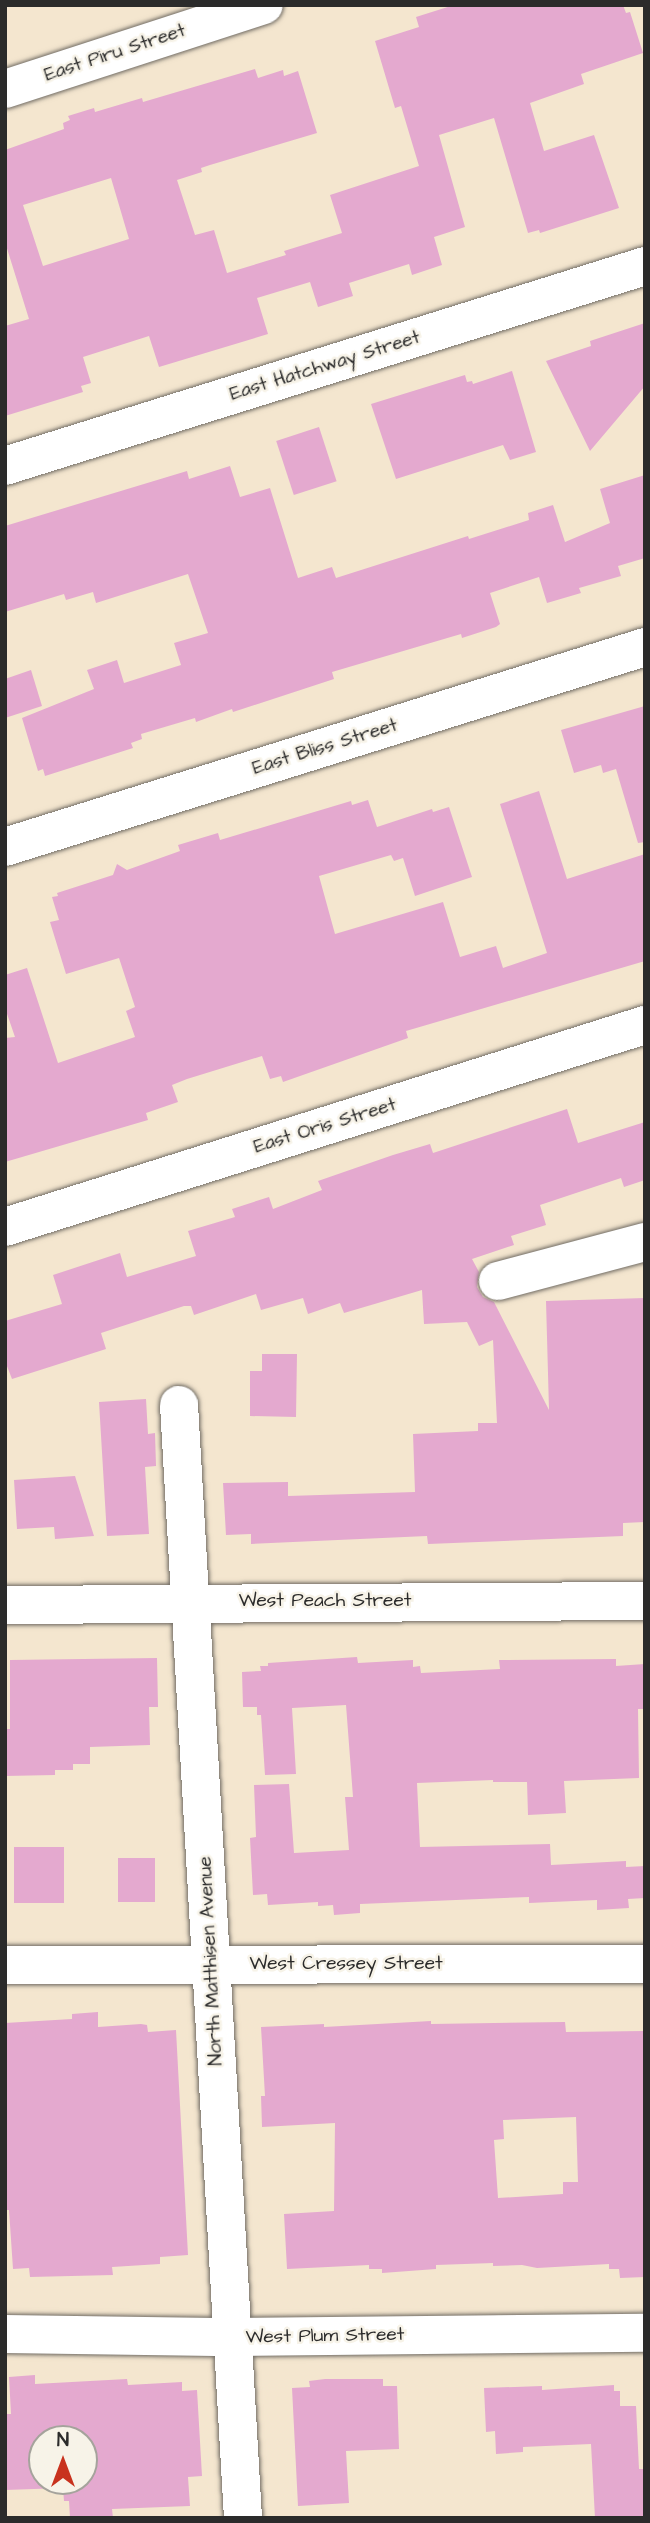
<!DOCTYPE html>
<style>
body{margin:0}
#map{position:relative;width:650px;height:2523px;overflow:hidden;background:#f4e6cf;font-family:"Architects Daughter",sans-serif}
div>[style]{position:absolute}
.building>*{inset:0;background:#e4a9cf;transform-origin:0 0}
.roads{filter:drop-shadow(0 0 2px #716c64) drop-shadow(0 0 2px #716c64)}
.street>*{height:38px;margin:-19px;padding:0 19px;transform-origin:19px;border-radius:19px;background:#fff}
span{translate:-50% -50%;white-space:nowrap;text-align:center;line-height:1.15;-webkit-text-stroke:5px #f7f3e8;paint-order:stroke}
.street-label{font-size:19px;color:#2b2b2b}
.frame{position:absolute;inset:0;border:7px solid #2b2b2b;pointer-events:none}
.north{position:absolute;left:28px;top:2425px;width:70px;height:70px;box-sizing:border-box;background:#f7f3e8;border:2px solid #a5a39c;border-radius:50%;rotate:0deg;font-size:19px;font-weight:700;line-height:28px;text-align:center;color:#2b2b2b}
.north::after{content:'';display:block;margin:auto;width:24px;height:32px;background:#c8321e;clip-path:polygon(50% 0,100% 100%,50% 72%,0 100%)}
</style>
<div id="map">
<div class="building">
<div style="clip-path:polygon(evenodd,454px 5px,623px 5px,626px 13px,630px 12px,643px 53px,581px 74px,584px 84px,530px 103px,544px 151px,594px 135px,619px 208px,540px 233px,539px 230px,528px 233px,494px 118px,439px 135px,465px 227px,434px 237px,442px 265px,412px 275px,409px 264px,349px 283px,353px 296px,318px 307px,310px 282px,257px 298px,268px 334px,159px 367px,149px 336px,83px 357px,91px 383px,81px 386px,83px 392px,5px 416px,5px 326px,29px 319px,5px 242px,5px 150px,64px 129px,63px 123px,70px 120px,68px 116px,94px 108px,95px 112px,142px 98px,143px 102px,255px 69px,258px 78px,283px 70px,284px 76px,298px 71px,317px 133px,210px 165px,201px 168px,202px 172px,177px 180px,195px 235px,214px 230px,227px 273px,286px 255px,284px 251px,342px 233px,330px 195px,419px 166px,401px 106px,395px 108px,375px 41px,419px 27px,416px 17px,454px 5px,111px 178px,129px 239px,43px 266px,23px 205px,111px 178px)"></div>
<div style="clip-path:polygon(645px 323px,645px 386px,590px 451px,546px 361px,591px 346px,590px 341px)"></div>
<div style="clip-path:polygon(512px 371px,536px 452px,510px 460px,503px 445px,396px 479px,371px 404px,465px 375px,467px 382px,472px 381px,473px 384px)"></div>
<div style="left:319px;top:427px;width:57px;height:45px;rotate:72deg"></div>
<div style="clip-path:polygon(230px 466px,240px 497px,270px 488px,298px 578px,332px 567px,336px 578px,468px 536px,469px 539px,529px 520px,528px 513px,553px 505px,565px 542px,610px 523px,600px 489px,645px 475px,645px 558px,618px 566px,621px 576px,579px 588px,581px 593px,547px 603px,539px 577px,490px 593px,500px 624px,496px 627px,462px 638px,461px 634px,332px 672px,334px 679px,233px 712px,232px 709px,196px 722px,195px 718px,141px 734px,142px 739px,131px 743px,133px 748px,45px 776px,43px 769px,38px 771px,22px 718px,94px 689px,87px 670px,117px 660px,124px 683px,181px 665px,174px 643px,208px 633px,188px 574px,96px 603px,93px 592px,66px 600px,64px 594px,5px 612px,5px 526px,187px 471px,189px 479px)"></div>
<div style="clip-path:polygon(31px 670px,42px 706px,5px 718px,5px 679px)"></div>
<div style="clip-path:polygon(645px 706px,645px 842px,638px 843px,616px 769px,603px 773px,601px 765px,574px 773px,561px 730px)"></div>
<div style="clip-path:polygon(539px 791px,567px 879px,645px 854px,645px 961px,406px 1031px,408px 1038px,283px 1082px,281px 1076px,270px 1079px,262px 1056px,187px 1079px,172px 1085px,178px 1102px,146px 1113px,148px 1120px,5px 1162px,5px 1038px,15px 1037px,5px 1008px,5px 975px,27px 968px,58px 1063px,135px 1037px,126px 1011px,135px 1007px,119px 958px,66px 974px,50px 922px,59px 920px,52px 897px,58px 896px,57px 893px,113px 875px,117px 864px,127px 870px,180px 851px,178px 845px,218px 833px,220px 840px,351px 801px,352px 805px,368px 800px,377px 827px,432px 809px,433px 812px,449px 807px,472px 877px,415px 896px,403px 858px,394px 861px,391px 855px,319px 876px,335px 934px,443px 902px,460px 957px,496px 946px,503px 968px,547px 953px,500px 804px)"></div>
<div style="clip-path:polygon(567px 1109px,578px 1143px,645px 1122px,645px 1180px,624px 1187px,621px 1178px,540px 1205px,546px 1225px,511px 1236px,514px 1245px,472px 1259px,479px 1272px,477px 1287px,483px 1297px,494px 1302px,549px 1410px,546px 1301px,645px 1298px,645px 1522px,623px 1523px,623px 1536px,428px 1544px,427px 1536px,251px 1544px,251px 1534px,226px 1535px,223px 1483px,288px 1482px,288px 1496px,415px 1492px,413px 1434px,478px 1431px,478px 1423px,497px 1423px,493px 1340px,479px 1346px,467px 1322px,424px 1324px,422px 1290px,344px 1313px,340px 1303px,308px 1314px,303px 1298px,261px 1310px,256px 1294px,194px 1315px,191px 1306px,184px 1306px,101px 1333px,106px 1349px,12px 1379px,5px 1361px,5px 1321px,62px 1304px,53px 1275px,120px 1253px,127px 1277px,196px 1256px,188px 1231px,235px 1217px,232px 1209px,269px 1197px,273px 1209px,322px 1190px,318px 1181px,393px 1155px,430px 1144px,433px 1153px)"></div>
<div style="clip-path:polygon(262px 1354px,297px 1354px,296px 1417px,250px 1416px,250px 1371px,262px 1371px)"></div>
<div style="clip-path:polygon(146px 1399px,148px 1434px,155px 1433px,156px 1466px,145px 1467px,149px 1534px,107px 1536px,99px 1402px)"></div>
<div style="clip-path:polygon(75px 1476px,94px 1536px,55px 1539px,54px 1527px,17px 1529px,14px 1480px)"></div>
<div style="clip-path:polygon(357px 1657px,358px 1663px,413px 1660px,413px 1667px,420px 1666px,421px 1673px,500px 1669px,499px 1660px,616px 1659px,616px 1666px,645px 1664px,645px 1709px,638px 1709px,639px 1778px,564px 1781px,566px 1813px,528px 1815px,527px 1782px,493px 1782px,493px 1780px,417px 1783px,420px 1847px,550px 1844px,551px 1865px,626px 1861px,626px 1867px,645px 1866px,645px 1898px,628px 1899px,629px 1908px,597px 1910px,597px 1900px,529px 1903px,529px 1897px,360px 1904px,360px 1913px,334px 1915px,333px 1905px,318px 1906px,318px 1902px,268px 1905px,267px 1894px,253px 1895px,250px 1838px,256px 1837px,254px 1785px,289px 1784px,294px 1853px,349px 1850px,345px 1797px,353px 1797px,346px 1705px,292px 1708px,296px 1774px,265px 1775px,261px 1715px,257px 1715px,257px 1707px,243px 1707px,242px 1672px,261px 1671px,260px 1666px,268px 1666px,268px 1663px)"></div>
<div style="clip-path:polygon(157px 1658px,158px 1707px,149px 1707px,150px 1745px,90px 1747px,90px 1764px,73px 1764px,73px 1770px,55px 1770px,55px 1775px,5px 1776px,5px 1729px,10px 1729px,10px 1660px)"></div>
<div style="left:14px;top:1847px;width:50px;height:56px"></div>
<div style="left:118px;top:1858px;width:37px;height:44px"></div>
<div style="clip-path:polygon(98px 2012px,98px 2027px,141px 2024px,147px 2025px,148px 2032px,176px 2030px,188px 2255px,160px 2257px,160px 2264px,112px 2267px,113px 2275px,30px 2277px,29px 2268px,13px 2269px,9px 2210px,5px 2210px,5px 2023px,72px 2019px,72px 2014px)"></div>
<div style="clip-path:polygon(evenodd,431px 2021px,431px 2024px,565px 2022px,566px 2032px,644px 2031px,645px 2277px,620px 2278px,619px 2269px,609px 2269px,609px 2264px,537px 2268px,522px 2265px,493px 2266px,493px 2263px,436px 2265px,436px 2269px,382px 2273px,382px 2269px,369px 2269px,369px 2265px,287px 2269px,284px 2214px,334px 2211px,335px 2123px,262px 2127px,261px 2096px,265px 2096px,261px 2027px,324px 2024px,324px 2027px,431px 2021px,576px 2117px,578px 2182px,563px 2182px,563px 2194px,498px 2198px,494px 2140px,504px 2139px,503px 2120px,576px 2117px)"></div>
<div style="clip-path:polygon(evenodd,35px 2375px,35px 2384px,127px 2379px,128px 2385px,182px 2382px,182px 2391px,197px 2390px,202px 2476px,188px 2477px,190px 2506px,112px 2509px,113px 2518px,70px 2518px,69px 2501px,64px 2501px,63px 2488px,5px 2490px,5px 2414px,11px 2414px,9px 2377px,35px 2375px,42px 2439px,84px 2439px,84px 2481px,42px 2481px,42px 2439px)"></div>
<div style="clip-path:polygon(325px 2379px,383px 2379px,383px 2386px,397px 2386px,399px 2449px,346px 2451px,349px 2503px,298px 2506px,292px 2388px,310px 2387px,309px 2381px)"></div>
<div style="clip-path:polygon(614px 2385px,614px 2391px,620px 2391px,620px 2406px,636px 2406px,639px 2469px,645px 2469px,645px 2518px,595px 2518px,591px 2444px,523px 2447px,523px 2452px,496px 2454px,495px 2431px,486px 2432px,484px 2388px,542px 2386px,542px 2390px)"></div>
</div>
<div class="roads">
<div class="street">
<div style="left:5px;top:89px;width:272px;rotate:-18deg"></div>
<div style="left:5px;top:466px;width:671px;rotate:-17.35deg"></div>
<div style="left:5px;top:847px;width:671px;rotate:-17.35deg"></div>
<div style="left:5px;top:1227px;width:671px;rotate:-17.52deg"></div>
<div style="left:498px;top:1281px;width:152px;rotate:-14.9deg"></div>
<div style="left:179px;top:1405px;width:1115px;rotate:86.71deg"></div>
<div style="left:5px;top:1605px;width:640px;rotate:-0.36deg"></div>
<div style="left:5px;top:1965px;width:640px;rotate:-0.09deg"></div>
<div style="left:5px;top:2334px;width:228px;rotate:0.8deg"></div>
<div style="left:233px;top:2337px;width:412px;rotate:-0.6deg"></div>
</div>
</div>
<div class="street-label">
<span style="left:115px;top:53px;rotate:-18deg">East Piru Street</span>
<span style="left:325px;top:366px;rotate:-17deg">East Hatchway Street</span>
<span style="left:325px;top:747px;rotate:-17deg">East Bliss Street</span>
<span style="left:325px;top:1126px;rotate:-17deg">East Oris Street</span>
<span style="left:325px;top:1601px">West Peach Street</span>
<span style="left:211px;top:1961px;rotate:-93deg">North Matthisen Avenue</span>
<span style="left:346px;top:1964px">West Cressey Street</span>
<span style="left:325px;top:2336px;rotate:-1deg">West Plum Street</span>
</div>
<div class="frame"></div>
<div class="north">N</div>
</div>
